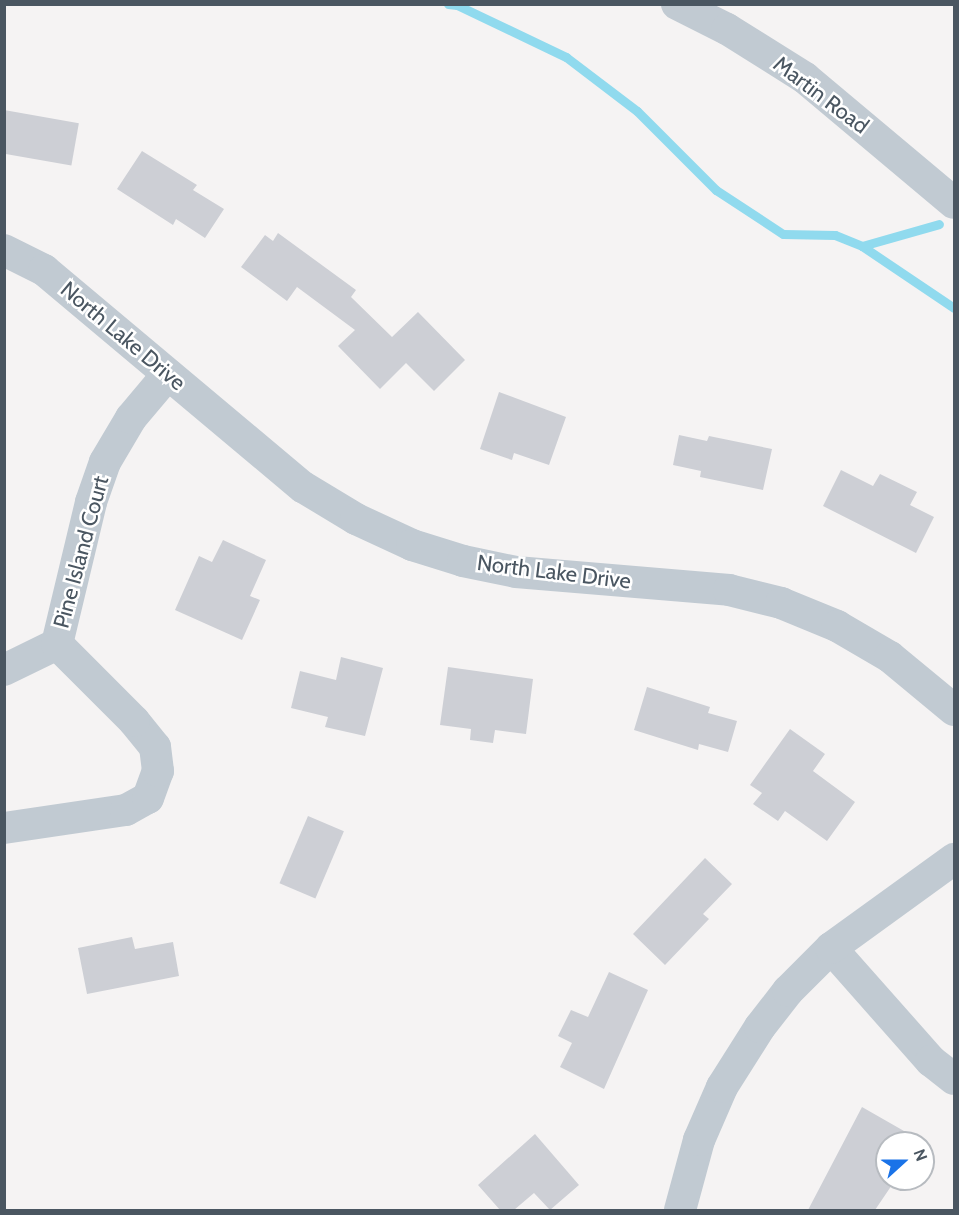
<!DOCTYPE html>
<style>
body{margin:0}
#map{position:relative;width:959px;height:1215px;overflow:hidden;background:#f5f3f3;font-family:Cabin,sans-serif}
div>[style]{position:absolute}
.stream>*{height:9px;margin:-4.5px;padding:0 4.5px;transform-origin:4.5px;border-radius:4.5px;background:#90daee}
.building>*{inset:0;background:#cdcfd5;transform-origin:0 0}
.minor>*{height:32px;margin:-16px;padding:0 16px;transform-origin:16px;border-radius:16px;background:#c1cad2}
span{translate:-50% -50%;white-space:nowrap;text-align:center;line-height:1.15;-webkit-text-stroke:5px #fff;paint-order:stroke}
.street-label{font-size:22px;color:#4a5661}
.frame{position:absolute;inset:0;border:6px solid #4a5661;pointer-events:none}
.north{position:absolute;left:875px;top:1131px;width:60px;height:60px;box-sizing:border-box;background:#fff;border:2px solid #b7bbc0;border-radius:50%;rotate:69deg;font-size:16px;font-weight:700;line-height:24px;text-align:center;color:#4a5661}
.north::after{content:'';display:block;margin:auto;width:21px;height:27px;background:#1a73e8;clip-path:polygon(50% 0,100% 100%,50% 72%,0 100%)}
</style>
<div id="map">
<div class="stream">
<div style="left:448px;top:4px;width:9px;rotate:6deg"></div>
<div style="left:457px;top:5px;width:121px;rotate:25.5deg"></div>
<div style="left:566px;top:57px;width:89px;rotate:37.3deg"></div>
<div style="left:637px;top:111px;width:112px;rotate:45deg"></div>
<div style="left:716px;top:190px;width:80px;rotate:33.3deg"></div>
<div style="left:783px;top:234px;width:52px;rotate:1.1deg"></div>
<div style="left:835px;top:235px;width:29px;rotate:22deg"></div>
<div style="left:862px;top:246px;width:111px;rotate:34deg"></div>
<div style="left:862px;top:246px;width:80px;rotate:-15.9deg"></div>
</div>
<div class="building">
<div style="left:4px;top:110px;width:76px;height:43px;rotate:10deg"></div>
<div style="clip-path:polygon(142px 151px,197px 185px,193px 190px,224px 209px,205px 238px,176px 219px,173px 225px,117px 189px)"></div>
<div style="clip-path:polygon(278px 233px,356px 290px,351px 297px,392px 337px,418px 312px,465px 360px,434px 391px,406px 363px,380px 389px,338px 346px,355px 330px,297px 287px,287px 301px,241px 267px,265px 235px,273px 241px)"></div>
<div style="clip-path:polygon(499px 392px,566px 417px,549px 465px,514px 453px,512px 460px,480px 449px)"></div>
<div style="clip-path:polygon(679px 435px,707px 441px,709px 436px,772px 449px,763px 490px,700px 477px,701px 471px,673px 465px)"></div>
<div style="clip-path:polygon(841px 470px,873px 486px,880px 474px,917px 492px,910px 505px,934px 517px,916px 553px,823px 506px)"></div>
<div style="clip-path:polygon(223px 540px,266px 560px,250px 596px,260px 600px,242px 640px,175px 610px,199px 556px,212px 562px)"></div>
<div style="clip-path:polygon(341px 657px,383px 668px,365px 736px,325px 727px,328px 717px,291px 708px,300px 671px,336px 680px)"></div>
<div style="clip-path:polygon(448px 667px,533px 679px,526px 734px,495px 730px,493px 743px,470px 740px,471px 729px,440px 725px)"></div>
<div style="clip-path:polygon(647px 687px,710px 707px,708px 713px,737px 721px,728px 752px,699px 744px,698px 750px,634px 730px)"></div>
<div style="clip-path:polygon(790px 729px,825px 754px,813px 771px,855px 802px,827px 841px,785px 811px,778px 821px,753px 804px,762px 793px,750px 785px)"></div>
<div style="left:308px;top:816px;width:39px;height:73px;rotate:23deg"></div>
<div style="clip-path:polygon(705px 858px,732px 884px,703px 914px,709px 919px,665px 965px,633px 934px)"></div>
<div style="clip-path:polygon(132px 937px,135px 949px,173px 942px,179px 976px,87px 994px,78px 948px)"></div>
<div style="clip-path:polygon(609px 972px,648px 990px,604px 1089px,560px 1067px,572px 1043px,558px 1036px,571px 1010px,588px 1017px)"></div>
<div style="clip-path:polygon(862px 1107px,918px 1139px,916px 1143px,887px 1143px,887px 1179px,896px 1179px,875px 1210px,808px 1210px)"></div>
<div style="clip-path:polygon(535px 1134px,579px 1185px,550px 1210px,534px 1193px,514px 1210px,500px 1210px,478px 1185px)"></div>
</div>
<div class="minor">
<div style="left:677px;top:4px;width:56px;rotate:26.6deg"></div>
<div style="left:727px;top:29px;width:92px;rotate:32.1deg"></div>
<div style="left:805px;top:78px;width:194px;rotate:40deg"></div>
<div style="left:4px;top:250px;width:45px;rotate:26.6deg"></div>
<div style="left:44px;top:270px;width:338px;rotate:40deg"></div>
<div style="left:303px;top:487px;width:62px;rotate:31.1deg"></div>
<div style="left:356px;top:519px;width:62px;rotate:24.9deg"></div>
<div style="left:412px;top:545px;width:53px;rotate:17.4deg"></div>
<div style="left:463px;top:561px;width:54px;rotate:11.7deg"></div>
<div style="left:516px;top:572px;width:214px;rotate:4.8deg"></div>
<div style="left:729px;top:590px;width:54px;rotate:14deg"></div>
<div style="left:781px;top:603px;width:61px;rotate:22.3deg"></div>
<div style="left:837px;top:626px;width:61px;rotate:30.3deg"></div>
<div style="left:890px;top:657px;width:83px;rotate:39.6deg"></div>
<div style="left:57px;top:644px;width:146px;rotate:-76.5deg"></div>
<div style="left:91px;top:502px;width:42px;rotate:-70.7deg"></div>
<div style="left:105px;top:462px;width:51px;rotate:-59.4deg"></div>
<div style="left:131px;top:418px;width:57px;rotate:-49.9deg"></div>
<div style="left:4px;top:670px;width:59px;rotate:-26.1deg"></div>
<div style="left:4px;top:828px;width:123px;rotate:-8.4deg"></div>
<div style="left:126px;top:810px;width:25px;rotate:-29deg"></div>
<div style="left:148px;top:798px;width:29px;rotate:-70deg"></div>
<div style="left:158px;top:771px;width:24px;rotate:-97deg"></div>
<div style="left:155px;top:747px;width:33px;rotate:-129deg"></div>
<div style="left:134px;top:721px;width:109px;rotate:-135deg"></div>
<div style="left:831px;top:948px;width:151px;rotate:48.5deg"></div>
<div style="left:931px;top:1061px;width:29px;rotate:38deg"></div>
<div style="left:680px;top:1210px;width:73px;rotate:-74.8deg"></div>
<div style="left:699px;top:1140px;width:58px;rotate:-66.5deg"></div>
<div style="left:722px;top:1087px;width:71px;rotate:-57.7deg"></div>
<div style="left:760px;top:1027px;width:46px;rotate:-52.1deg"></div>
<div style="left:788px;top:991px;width:61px;rotate:-45deg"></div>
<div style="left:831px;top:948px;width:152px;rotate:-35.9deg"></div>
</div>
<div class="street-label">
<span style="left:821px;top:95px;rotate:37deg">Martin Road</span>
<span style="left:123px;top:336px;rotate:40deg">North Lake Drive</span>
<span style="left:81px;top:552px;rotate:-75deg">Pine Island Court</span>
<span style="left:554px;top:572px;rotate:7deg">North Lake Drive</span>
</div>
<div class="frame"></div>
<div class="north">N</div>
</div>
